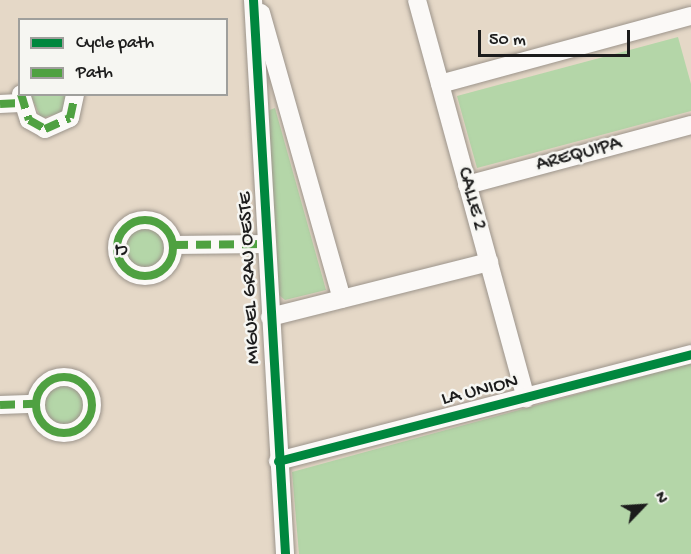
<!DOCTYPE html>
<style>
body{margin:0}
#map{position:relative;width:691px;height:554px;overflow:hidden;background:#e5d8c7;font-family:"Gochi Hand",sans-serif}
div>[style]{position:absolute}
.green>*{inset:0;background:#b4d6a8}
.round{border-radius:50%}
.roads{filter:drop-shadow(0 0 2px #9c948b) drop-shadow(0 0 2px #9c948b)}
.minor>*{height:18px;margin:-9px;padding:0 9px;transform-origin:9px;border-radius:9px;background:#fbf9f7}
.minor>.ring{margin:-9px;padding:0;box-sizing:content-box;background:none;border:18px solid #fbf9f7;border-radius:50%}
.quiet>*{height:8px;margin-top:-4px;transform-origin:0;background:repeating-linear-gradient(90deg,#4fa141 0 15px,transparent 0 23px)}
.quiet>.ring{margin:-4px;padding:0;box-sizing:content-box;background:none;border:8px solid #4fa141;border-radius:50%}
.cycleway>*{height:9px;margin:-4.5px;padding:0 4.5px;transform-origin:4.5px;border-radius:4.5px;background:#00873e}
span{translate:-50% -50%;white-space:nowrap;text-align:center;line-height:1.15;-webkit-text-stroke:5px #f6f6f2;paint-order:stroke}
.street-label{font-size:20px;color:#1c1c1c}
.legend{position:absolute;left:18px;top:18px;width:210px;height:78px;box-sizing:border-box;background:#f6f6f2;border:2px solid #9f9f9c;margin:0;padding:8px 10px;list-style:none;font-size:18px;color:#1c1c1c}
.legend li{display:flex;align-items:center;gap:12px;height:30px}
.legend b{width:30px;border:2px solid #9f9f9c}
.north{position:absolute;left:613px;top:476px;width:60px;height:60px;-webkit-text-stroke:4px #f6f6f2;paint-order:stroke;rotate:65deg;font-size:16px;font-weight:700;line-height:24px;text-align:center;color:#1c1c1c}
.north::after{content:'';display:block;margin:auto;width:21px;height:27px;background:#1c1c1c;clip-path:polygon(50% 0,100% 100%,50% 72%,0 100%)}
.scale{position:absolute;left:478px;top:30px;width:152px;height:27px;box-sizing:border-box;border:3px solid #1c1c1c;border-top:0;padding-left:8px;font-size:18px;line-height:21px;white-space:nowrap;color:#1c1c1c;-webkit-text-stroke:4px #f6f6f2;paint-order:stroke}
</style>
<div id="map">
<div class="green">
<div style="clip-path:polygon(678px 37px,691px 84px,691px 111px,477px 168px,457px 96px)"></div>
<div style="clip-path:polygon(30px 94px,68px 95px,64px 112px,41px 118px)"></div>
<div style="clip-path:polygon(275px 108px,326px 290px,285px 300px,275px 292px,267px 111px)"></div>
<div class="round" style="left:126px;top:229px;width:38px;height:38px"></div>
<div style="clip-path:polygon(691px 363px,691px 554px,299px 554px,292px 472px)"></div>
<div class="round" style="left:45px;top:386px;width:38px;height:38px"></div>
</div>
<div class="roads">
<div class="minor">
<div style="left:253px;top:0;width:555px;rotate:86.69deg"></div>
<div style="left:417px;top:0;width:413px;rotate:74.7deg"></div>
<div style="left:261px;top:13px;width:297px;rotate:74.2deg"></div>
<div style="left:440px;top:84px;width:259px;rotate:-15.2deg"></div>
<div style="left:21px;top:94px;width:27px;rotate:73deg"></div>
<div style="left:29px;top:120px;width:18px;rotate:29deg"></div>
<div style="left:45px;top:129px;width:27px;rotate:-24deg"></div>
<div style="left:70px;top:118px;width:25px;rotate:-78deg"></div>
<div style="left:0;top:104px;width:20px;rotate:-3deg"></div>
<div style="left:467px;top:185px;width:232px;rotate:-15deg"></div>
<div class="ring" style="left:117px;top:220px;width:38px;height:38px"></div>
<div style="left:173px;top:245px;width:93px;rotate:-0.6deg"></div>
<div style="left:270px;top:317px;width:226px;rotate:-14.1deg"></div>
<div class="ring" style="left:36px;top:377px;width:38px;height:38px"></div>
<div style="left:0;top:405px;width:35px;rotate:-2deg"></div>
<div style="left:278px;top:461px;width:427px;rotate:-14.5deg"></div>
</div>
</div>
<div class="quiet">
<div style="left:21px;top:94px;width:27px;rotate:73deg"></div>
<div style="left:29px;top:120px;width:18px;rotate:29deg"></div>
<div style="left:45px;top:129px;width:27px;rotate:-24deg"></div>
<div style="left:70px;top:118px;width:25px;rotate:-78deg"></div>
<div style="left:0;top:104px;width:20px;rotate:-3deg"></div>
<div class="ring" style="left:117px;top:220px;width:48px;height:48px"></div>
<div style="left:173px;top:245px;width:93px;rotate:-0.6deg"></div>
<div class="ring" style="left:36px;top:377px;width:48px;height:48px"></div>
<div style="left:0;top:405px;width:35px;rotate:-2deg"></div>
</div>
<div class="cycleway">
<div style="left:253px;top:0;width:555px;rotate:86.69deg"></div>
<div style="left:278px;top:461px;width:427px;rotate:-14.5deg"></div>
</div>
<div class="street-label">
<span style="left:579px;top:155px;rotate:-15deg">AREQUIPA</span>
<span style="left:471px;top:199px;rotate:75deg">CALLE 2</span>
<span style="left:122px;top:250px;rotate:-95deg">J</span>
<span style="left:250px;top:278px;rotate:-93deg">MIGUEL GRAU OESTE</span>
<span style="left:480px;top:391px;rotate:-14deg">LA UNION</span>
</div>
<ul class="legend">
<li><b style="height:8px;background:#00873e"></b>Cycle path</li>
<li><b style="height:8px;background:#4fa141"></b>Path</li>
</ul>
<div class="north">N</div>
<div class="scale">50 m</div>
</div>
